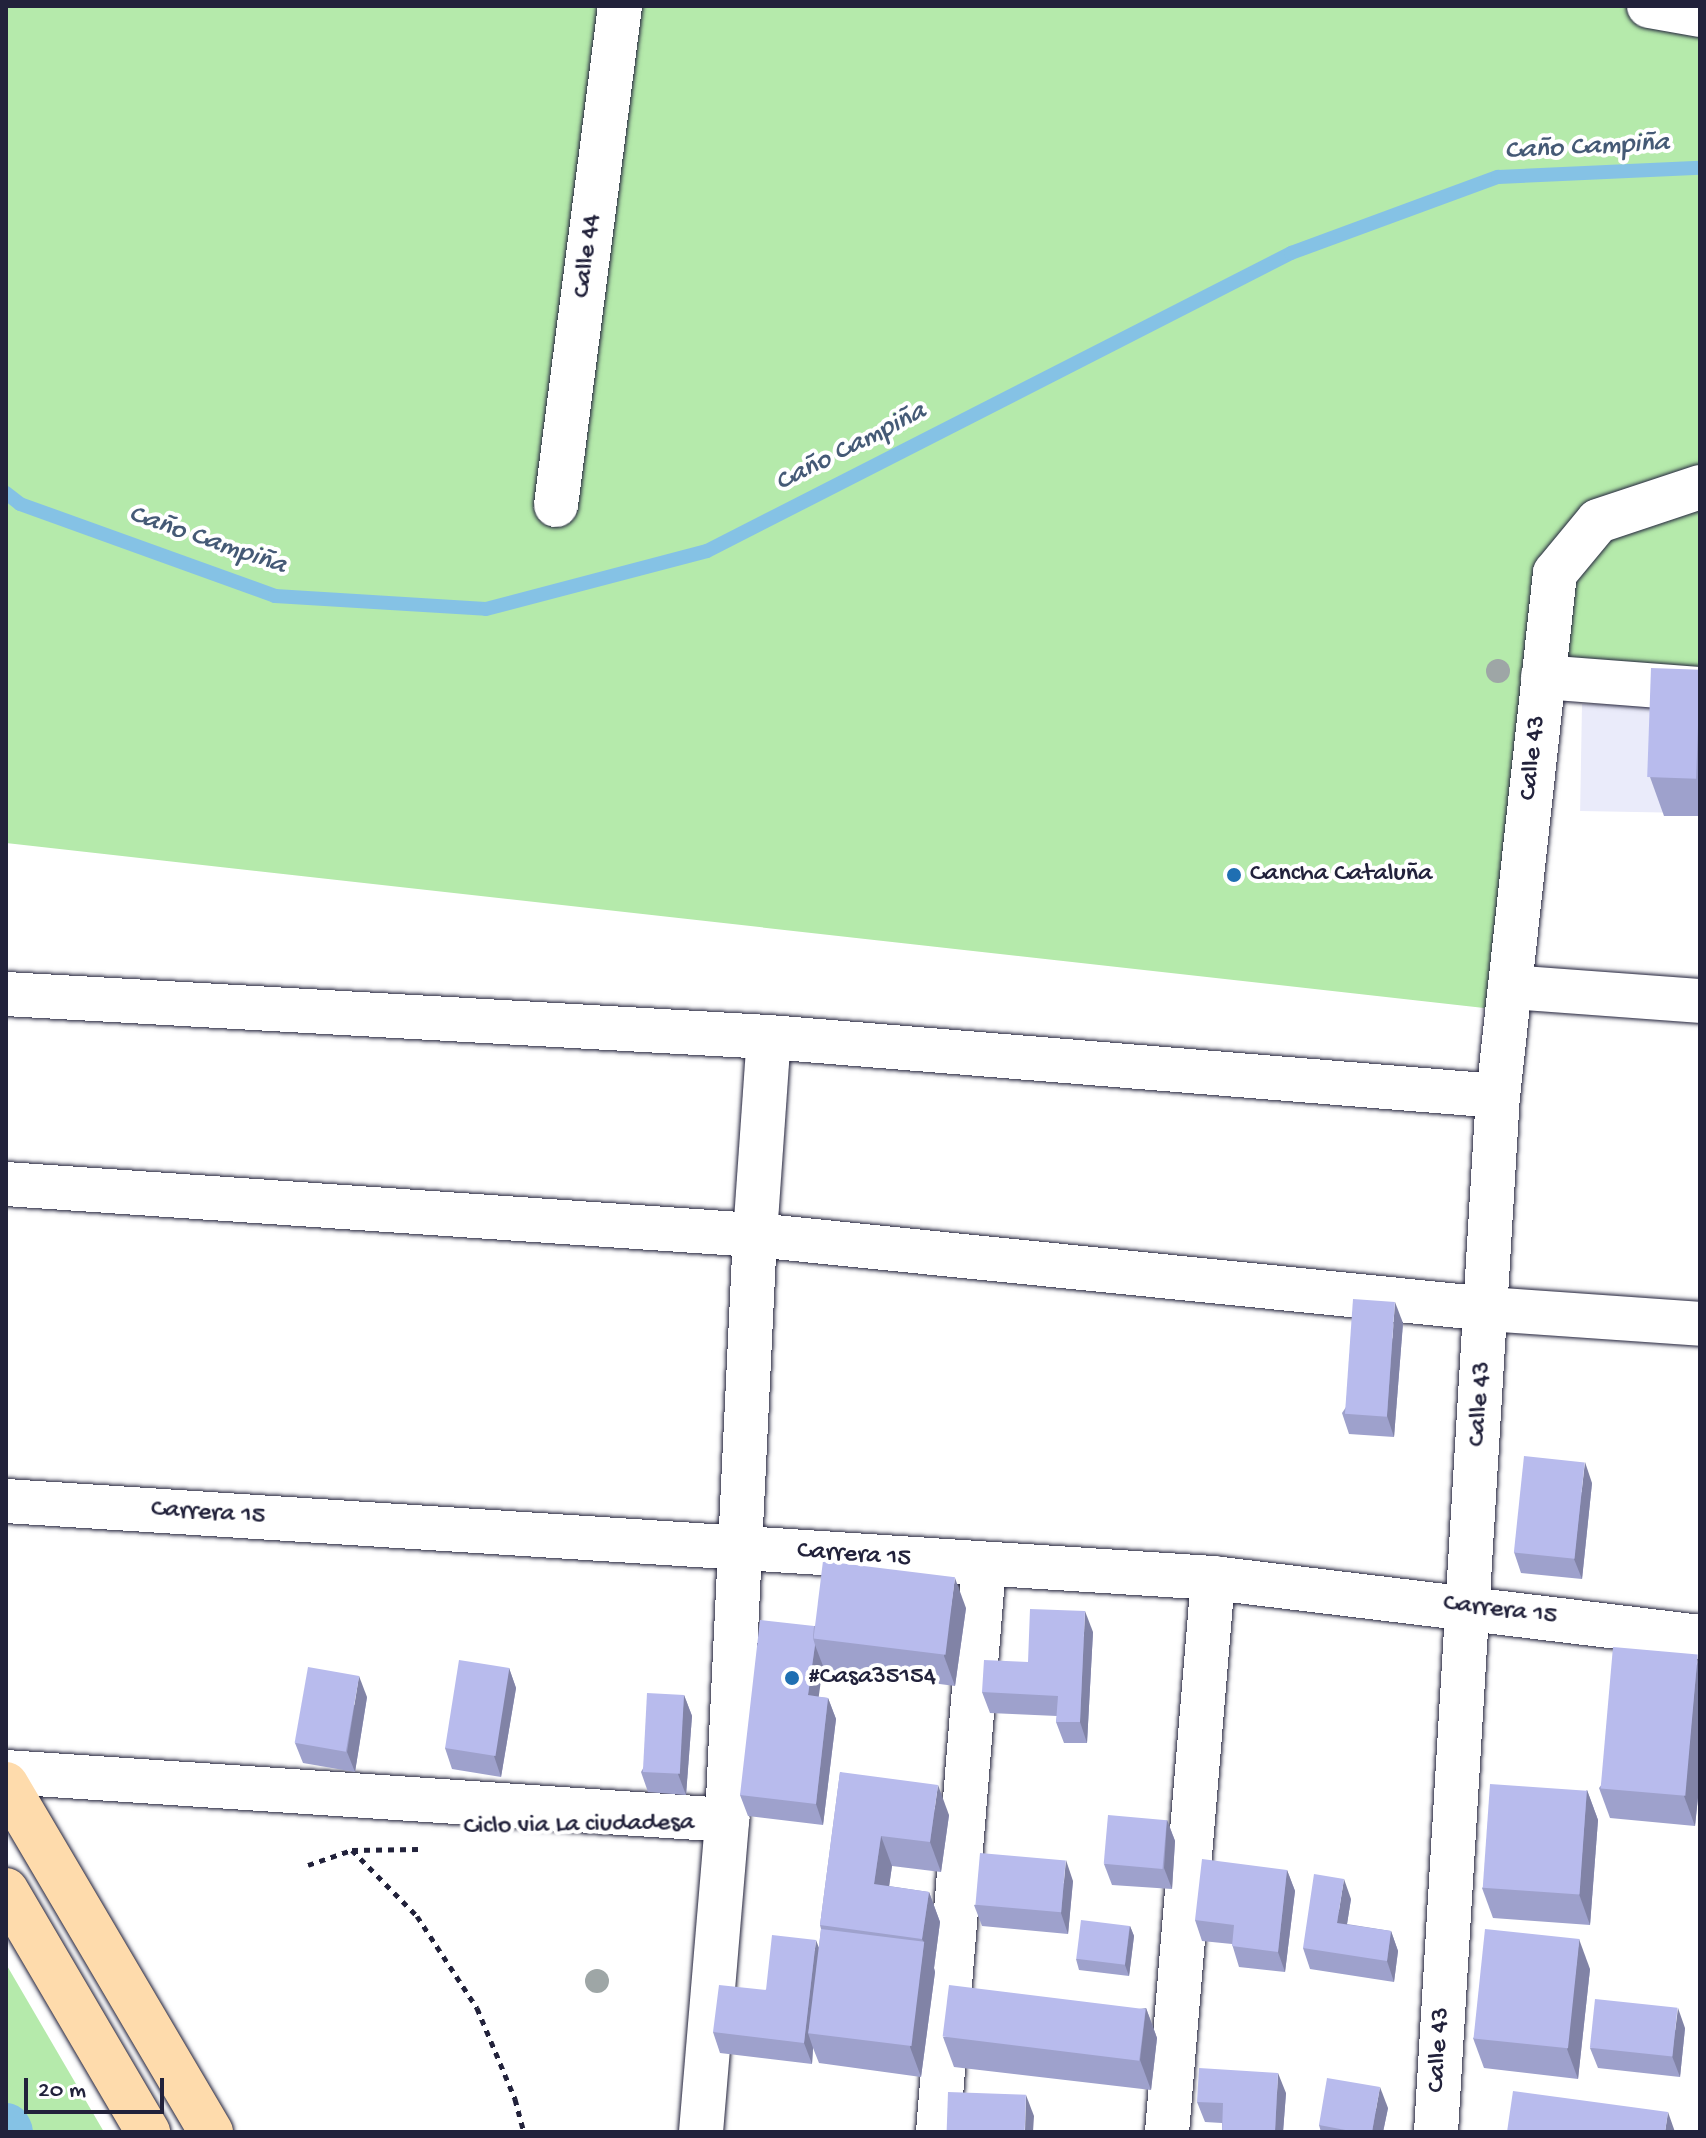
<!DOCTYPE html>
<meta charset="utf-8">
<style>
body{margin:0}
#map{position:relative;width:1706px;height:2138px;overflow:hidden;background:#fff;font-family:"Gochi Hand",sans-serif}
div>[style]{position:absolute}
.built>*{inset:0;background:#eaebfa;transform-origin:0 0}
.green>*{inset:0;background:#b5eaab}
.stream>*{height:14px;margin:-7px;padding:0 7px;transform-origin:7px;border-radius:7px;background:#85c2e5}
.canal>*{height:50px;margin:-25px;padding:0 25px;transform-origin:25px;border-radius:25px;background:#85c2e5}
.path>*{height:5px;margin-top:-2.5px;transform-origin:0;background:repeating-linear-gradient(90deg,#22223b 0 6px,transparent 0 12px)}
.roads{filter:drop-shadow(0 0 2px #22223b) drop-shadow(0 0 2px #22223b)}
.minor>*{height:44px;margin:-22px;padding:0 22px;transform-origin:22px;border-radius:22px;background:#fff}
.major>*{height:44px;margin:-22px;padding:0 22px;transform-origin:22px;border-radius:22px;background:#fedbac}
.trees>*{width:24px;height:24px;margin:-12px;border-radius:50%;background:#9ea6a6}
.wall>*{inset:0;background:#9ea1cc}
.shaded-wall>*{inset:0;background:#8183a6}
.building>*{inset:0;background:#b8bbed;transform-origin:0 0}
.dots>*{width:22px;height:22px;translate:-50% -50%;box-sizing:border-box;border:4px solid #fff;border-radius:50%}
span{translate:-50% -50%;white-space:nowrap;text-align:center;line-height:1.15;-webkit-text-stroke:8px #fff;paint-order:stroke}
.street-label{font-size:26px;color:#22223b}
.poi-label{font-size:26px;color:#22223b}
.left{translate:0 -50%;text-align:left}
.water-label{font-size:28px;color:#455a76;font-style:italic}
.frame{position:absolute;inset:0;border:8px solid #22223b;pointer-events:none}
.scale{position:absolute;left:24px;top:2078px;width:140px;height:36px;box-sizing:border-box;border:4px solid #22223b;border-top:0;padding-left:10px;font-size:24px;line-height:28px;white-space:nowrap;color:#22223b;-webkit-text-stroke:6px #fff;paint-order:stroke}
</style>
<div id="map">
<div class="built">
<div style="left:1582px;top:704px;width:83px;height:107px;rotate:1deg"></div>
</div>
<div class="green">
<div style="clip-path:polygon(6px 6px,1700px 6px,1700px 679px,1528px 667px,1493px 1009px,6px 843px)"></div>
<div style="clip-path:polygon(6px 1964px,104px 2132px,6px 2132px)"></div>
</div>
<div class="stream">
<div style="left:6px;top:493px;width:18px;rotate:38deg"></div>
<div style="left:20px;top:504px;width:271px;rotate:19.8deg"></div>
<div style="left:275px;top:596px;width:211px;rotate:3.5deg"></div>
<div style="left:486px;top:609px;width:228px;rotate:-14.7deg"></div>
<div style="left:707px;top:551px;width:656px;rotate:-27.03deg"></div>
<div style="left:1291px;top:253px;width:221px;rotate:-20.2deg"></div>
<div style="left:1498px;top:177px;width:202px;rotate:-2.6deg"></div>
</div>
<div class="canal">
<div style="left:6px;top:2128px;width:4px;rotate:63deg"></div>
</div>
<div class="path">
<div style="left:352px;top:1850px;width:66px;rotate:-0.9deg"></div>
<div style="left:308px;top:1865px;width:46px;rotate:-18.8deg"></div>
<div style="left:352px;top:1850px;width:93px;rotate:45.4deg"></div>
<div style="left:417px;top:1916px;width:110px;rotate:56.9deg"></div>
<div style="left:477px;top:2008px;width:99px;rotate:67.3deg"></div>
<div style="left:515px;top:2099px;width:34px;rotate:75deg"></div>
</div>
<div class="roads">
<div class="minor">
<div style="left:1649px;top:6px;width:52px;rotate:10deg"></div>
<div style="left:556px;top:505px;width:503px;rotate:-82.69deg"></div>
<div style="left:1543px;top:677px;width:157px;rotate:4.4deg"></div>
<div style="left:1510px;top:987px;width:191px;rotate:4.2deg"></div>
<div style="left:6px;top:994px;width:764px;rotate:3.23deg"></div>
<div style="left:769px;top:1037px;width:731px;rotate:4.63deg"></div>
<div style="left:6px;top:1184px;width:751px;rotate:3.9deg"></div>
<div style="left:755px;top:1235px;width:737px;rotate:5.76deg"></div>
<div style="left:1488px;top:1309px;width:213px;rotate:4deg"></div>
<div style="left:6px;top:1501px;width:1209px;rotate:3.65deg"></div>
<div style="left:1213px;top:1578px;width:491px;rotate:6.9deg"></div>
<div style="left:6px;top:1772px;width:723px;rotate:3.81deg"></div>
<div style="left:701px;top:2132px;width:313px;rotate:-85.2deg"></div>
<div style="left:727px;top:1820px;width:586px;rotate:-87.26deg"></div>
<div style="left:755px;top:1235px;width:198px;rotate:-86deg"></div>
<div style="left:938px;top:2132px;width:569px;rotate:-85.36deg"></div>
<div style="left:1167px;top:2132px;width:556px;rotate:-85.25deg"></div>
<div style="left:1436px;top:2132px;width:1038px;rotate:-86.58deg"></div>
<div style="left:1498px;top:1096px;width:526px;rotate:-83.78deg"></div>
<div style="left:1555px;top:573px;width:67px;rotate:-50.4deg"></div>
<div style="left:1598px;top:521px;width:108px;rotate:-18.4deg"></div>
</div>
<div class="major">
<div style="left:6px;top:1784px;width:404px;rotate:59.5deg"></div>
<div style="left:6px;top:1890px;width:281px;rotate:59.6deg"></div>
</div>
</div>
<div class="trees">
<div style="left:1498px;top:671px"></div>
<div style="left:597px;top:1981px"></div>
</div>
<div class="wall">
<div style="clip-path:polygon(1700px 670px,1700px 816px,1664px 816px,1650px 777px)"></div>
<div style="clip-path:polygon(1403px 1323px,1394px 1437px,1349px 1434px,1342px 1413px)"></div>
<div style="clip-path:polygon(1592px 1483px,1582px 1579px,1521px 1573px,1514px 1552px)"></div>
<div style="clip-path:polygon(966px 1608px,955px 1686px,824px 1669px,823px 1666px,818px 1697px,828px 1698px,836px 1719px,823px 1825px,748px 1816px,740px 1795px,814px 1626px)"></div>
<div style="clip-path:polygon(1093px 1632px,1087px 1743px,1064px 1743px,1056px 1722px,1057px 1716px,990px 1713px,982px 1692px,1028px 1662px)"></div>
<div style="clip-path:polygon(1700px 1660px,1700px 1778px,1695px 1826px,1610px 1818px,1599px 1788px)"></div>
<div style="clip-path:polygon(509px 1668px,516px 1688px,501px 1777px,452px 1769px,445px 1748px)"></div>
<div style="clip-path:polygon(684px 1695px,692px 1716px,686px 1795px,648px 1792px,641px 1772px)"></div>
<div style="clip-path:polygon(367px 1697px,355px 1772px,303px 1763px,295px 1743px)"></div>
<div style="clip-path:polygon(840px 1772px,949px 1815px,941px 1872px,892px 1866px,889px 1886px,929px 1892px,940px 1922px,934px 1968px,935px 1972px,921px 2077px,819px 2063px,813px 2048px,812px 2064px,720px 2053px,713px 2032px,819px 1947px,821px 1929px,820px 1925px)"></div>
<div style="clip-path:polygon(1587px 1790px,1598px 1820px,1590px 1925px,1493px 1918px,1482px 1888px)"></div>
<div style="clip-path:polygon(1167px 1820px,1175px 1841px,1172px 1889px,1112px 1885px,1104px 1864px)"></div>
<div style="clip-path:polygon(1287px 1870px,1295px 1891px,1285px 1972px,1239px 1967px,1232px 1944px,1202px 1941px,1195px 1920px)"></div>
<div style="clip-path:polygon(1073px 1881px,1068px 1934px,982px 1926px,974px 1905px)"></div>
<div style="clip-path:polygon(1351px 1899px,1347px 1924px,1391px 1931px,1398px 1951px,1394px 1982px,1310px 1969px,1303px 1948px)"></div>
<div style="clip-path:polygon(1130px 1926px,1134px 1936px,1129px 1976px,1079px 1970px,1076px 1959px)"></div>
<div style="clip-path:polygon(1590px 1969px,1578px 2079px,1484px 2068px,1473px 2038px)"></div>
<div style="clip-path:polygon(1146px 2008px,1157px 2038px,1151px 2090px,954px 2067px,943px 2037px)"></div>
<div style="clip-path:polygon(1685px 2028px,1680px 2077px,1598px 2068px,1590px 2048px)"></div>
<div style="clip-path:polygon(1286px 2093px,1283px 2132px,1222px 2132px,1222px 2123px,1205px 2122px,1197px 2102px)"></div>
<div style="clip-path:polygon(1388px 2108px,1383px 2132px,1321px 2132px,1319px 2125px)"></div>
</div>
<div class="shaded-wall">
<div style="clip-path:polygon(1395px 1302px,1403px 1323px,1394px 1437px,1387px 1416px)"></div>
<div style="clip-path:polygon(1585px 1462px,1592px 1483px,1582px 1579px,1574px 1559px)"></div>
<div style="clip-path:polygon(955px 1578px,966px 1608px,955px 1686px,944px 1656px)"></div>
<div style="clip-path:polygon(1085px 1611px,1093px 1632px,1087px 1743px,1080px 1722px)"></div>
<div style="clip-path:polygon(815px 1645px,823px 1666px,816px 1716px,808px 1695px)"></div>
<div style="clip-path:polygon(1698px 1655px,1700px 1660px,1700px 1778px,1695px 1826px,1684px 1796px)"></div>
<div style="clip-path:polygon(509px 1668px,516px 1688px,501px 1777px,494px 1756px)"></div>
<div style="clip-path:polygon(359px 1676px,367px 1697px,355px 1772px,347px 1752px)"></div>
<div style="clip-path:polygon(684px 1695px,692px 1716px,686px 1795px,678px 1774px)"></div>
<div style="clip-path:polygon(828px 1698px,836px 1719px,823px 1825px,816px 1804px)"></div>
<div style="clip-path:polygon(938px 1785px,949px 1815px,941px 1872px,930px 1842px)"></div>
<div style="clip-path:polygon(1587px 1790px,1598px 1820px,1590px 1925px,1579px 1894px)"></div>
<div style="clip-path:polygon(1167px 1820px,1175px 1841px,1172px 1889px,1164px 1868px)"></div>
<div style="clip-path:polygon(881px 1836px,892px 1866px,885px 1915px,874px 1884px)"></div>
<div style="clip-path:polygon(1066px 1860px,1073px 1881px,1068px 1934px,1061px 1913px)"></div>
<div style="clip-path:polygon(1287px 1870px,1295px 1891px,1285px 1972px,1278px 1952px)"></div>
<div style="clip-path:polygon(1344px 1879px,1351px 1899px,1344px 1943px,1337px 1923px)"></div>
<div style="clip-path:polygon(929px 1892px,940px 1922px,934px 1968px,935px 1972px,921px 2077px,910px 2047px,924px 1943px,922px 1939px)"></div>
<div style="clip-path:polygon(1130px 1926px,1134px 1936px,1129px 1976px,1125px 1965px)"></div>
<div style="clip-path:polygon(1391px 1931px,1398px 1951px,1394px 1982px,1387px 1961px)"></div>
<div style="clip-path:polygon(1579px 1939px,1590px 1969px,1578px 2079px,1567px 2049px)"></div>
<div style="clip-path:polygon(816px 1940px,824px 1961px,808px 2033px,813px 2048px,812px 2064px,804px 2043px)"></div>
<div style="clip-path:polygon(1146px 2008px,1157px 2038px,1151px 2090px,1140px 2060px)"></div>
<div style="clip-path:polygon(1678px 2008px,1685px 2028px,1680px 2077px,1672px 2056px)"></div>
<div style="clip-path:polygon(1278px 2073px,1286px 2093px,1283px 2132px,1275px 2132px)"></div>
<div style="clip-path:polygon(1380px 2087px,1388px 2108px,1383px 2132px,1372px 2132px)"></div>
<div style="clip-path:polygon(1026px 2095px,1034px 2116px,1033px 2132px,1025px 2132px)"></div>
<div style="clip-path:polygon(1668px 2112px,1675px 2132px,1665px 2132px)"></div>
</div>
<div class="building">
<div style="left:1651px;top:668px;width:49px;height:109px;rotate:2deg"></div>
<div style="left:1353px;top:1299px;width:42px;height:115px;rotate:4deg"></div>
<div style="left:1524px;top:1456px;width:61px;height:97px;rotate:6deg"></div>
<div style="left:823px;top:1561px;width:133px;height:78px;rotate:7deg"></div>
<div style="clip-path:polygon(1030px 1609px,1085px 1611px,1080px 1722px,1056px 1722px,1058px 1696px,982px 1692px,984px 1660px,1028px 1662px)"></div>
<div style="clip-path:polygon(760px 1620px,814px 1626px,813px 1638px,815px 1645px,808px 1695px,828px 1698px,816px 1804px,740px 1795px)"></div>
<div style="left:1613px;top:1647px;width:85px;height:142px;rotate:5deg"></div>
<div style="left:459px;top:1660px;width:51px;height:89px;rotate:9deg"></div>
<div style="left:308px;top:1667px;width:52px;height:77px;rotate:10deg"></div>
<div style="left:647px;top:1693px;width:37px;height:79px;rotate:3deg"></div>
<div style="clip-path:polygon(840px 1772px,938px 1785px,930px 1842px,881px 1836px,874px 1884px,929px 1892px,922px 1939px,820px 1925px)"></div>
<div style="left:1490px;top:1784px;width:97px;height:104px;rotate:4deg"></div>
<div style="left:1108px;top:1815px;width:59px;height:49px;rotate:5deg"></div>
<div style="left:980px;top:1853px;width:86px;height:52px;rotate:5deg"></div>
<div style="clip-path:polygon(1202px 1859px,1287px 1870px,1278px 1952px,1232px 1946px,1234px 1925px,1195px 1920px)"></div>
<div style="clip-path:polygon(1314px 1874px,1344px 1879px,1337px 1923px,1391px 1931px,1387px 1961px,1303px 1948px)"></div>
<div style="left:1081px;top:1920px;width:49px;height:39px;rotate:7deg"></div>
<div style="left:821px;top:1929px;width:104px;height:105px;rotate:7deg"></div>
<div style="left:1485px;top:1929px;width:95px;height:110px;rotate:6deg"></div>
<div style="clip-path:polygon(772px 1935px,816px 1940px,804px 2043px,713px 2032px,719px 1985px,766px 1990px)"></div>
<div style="left:949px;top:1985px;width:198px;height:52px;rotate:7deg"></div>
<div style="left:1595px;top:1999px;width:83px;height:49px;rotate:6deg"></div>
<div style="clip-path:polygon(1199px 2068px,1278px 2073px,1275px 2132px,1222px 2132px,1223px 2103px,1197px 2102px)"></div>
<div style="clip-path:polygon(1327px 2078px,1380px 2087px,1372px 2132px,1356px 2132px,1319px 2125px)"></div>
<div style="clip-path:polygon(1513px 2091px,1668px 2112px,1665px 2132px,1507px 2132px)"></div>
<div style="left:948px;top:2092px;width:78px;height:40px;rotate:2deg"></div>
</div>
<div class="dots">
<div style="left:1234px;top:875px;background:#1f6fb2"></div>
<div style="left:792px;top:1678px;background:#1f6fb2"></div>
</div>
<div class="street-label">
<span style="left:588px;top:256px;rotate:-83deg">Calle 44</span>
<span style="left:1534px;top:758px;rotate:-84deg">Calle 43</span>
<span style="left:1481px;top:1404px;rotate:-86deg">Calle 43</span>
<span style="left:208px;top:1514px;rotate:4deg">Carrera 15</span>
<span style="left:854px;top:1556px;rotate:4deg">Carrera 15</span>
<span style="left:1500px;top:1611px;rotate:7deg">Carrera 15</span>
<span style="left:579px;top:1826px;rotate:-1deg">Ciclo via La ciudadesa</span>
<span style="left:1440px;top:2050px;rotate:-87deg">Calle 43</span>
</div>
<div class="poi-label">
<span class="left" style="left:1250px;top:875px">Cancha Cataluña</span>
<span class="left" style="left:808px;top:1678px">#Casa35154</span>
</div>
<div class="water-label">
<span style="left:1587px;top:148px;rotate:-3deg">Caño Campiña</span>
<span style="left:851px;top:448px;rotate:-27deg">Caño Campiña</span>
<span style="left:207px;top:541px;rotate:19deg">Caño Campiña</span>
</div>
<div class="frame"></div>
<div class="scale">20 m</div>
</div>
